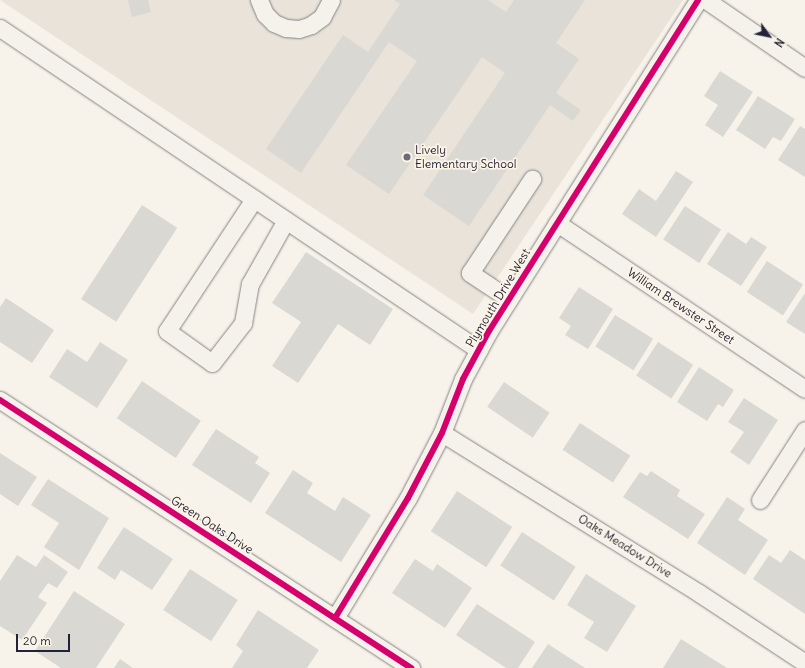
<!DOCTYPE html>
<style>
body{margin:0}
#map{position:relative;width:805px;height:668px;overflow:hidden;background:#f7f3ea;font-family:Delius,sans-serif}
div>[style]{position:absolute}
.built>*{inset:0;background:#e9e3d9}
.building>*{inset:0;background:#dad8d2;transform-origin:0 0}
.roads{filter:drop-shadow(0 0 1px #868485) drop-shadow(0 0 1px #868485)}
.minor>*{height:17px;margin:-8.5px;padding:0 8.5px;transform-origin:8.5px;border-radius:8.5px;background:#f5f2ec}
.cycleway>*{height:6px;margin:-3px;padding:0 3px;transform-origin:3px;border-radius:3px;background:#d6006c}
.dots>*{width:11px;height:11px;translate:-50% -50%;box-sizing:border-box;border:2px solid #fcf5e5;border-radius:50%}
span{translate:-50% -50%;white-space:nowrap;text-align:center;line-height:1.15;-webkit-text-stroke:3.5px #fcf5e5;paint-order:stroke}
.poi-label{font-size:12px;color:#22223b}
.left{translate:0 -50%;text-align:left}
.street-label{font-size:12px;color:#22223b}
.north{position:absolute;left:749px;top:16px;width:40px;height:40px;-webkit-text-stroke:3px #fcf5e5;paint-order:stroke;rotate:123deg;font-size:11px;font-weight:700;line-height:16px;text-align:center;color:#22223b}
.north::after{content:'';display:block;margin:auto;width:14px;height:18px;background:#22223b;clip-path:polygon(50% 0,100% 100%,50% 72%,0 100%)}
.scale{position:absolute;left:16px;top:634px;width:54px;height:18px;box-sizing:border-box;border:2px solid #22223b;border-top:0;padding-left:5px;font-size:12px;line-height:14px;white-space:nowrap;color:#22223b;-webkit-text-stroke:3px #fcf5e5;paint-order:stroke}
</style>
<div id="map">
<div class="built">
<div style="clip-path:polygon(0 0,683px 0,473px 314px)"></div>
</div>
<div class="building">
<div style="clip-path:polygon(128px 0,148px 0,151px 12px,132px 17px)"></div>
<div style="clip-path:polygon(394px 0,488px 0,506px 12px,514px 0,585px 0,556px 43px,579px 59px,556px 93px,581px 110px,573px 121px,550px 105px,469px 226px,423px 195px,505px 73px,482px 57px,389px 194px,346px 165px,417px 61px,389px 42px,301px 173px,266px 149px,343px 35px,368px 52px,400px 4px)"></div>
<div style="clip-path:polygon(720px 71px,753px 92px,723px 137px,705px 125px,718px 105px,704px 96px)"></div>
<div style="clip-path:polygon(758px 96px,795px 119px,781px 141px,773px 137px,765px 149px,736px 130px)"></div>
<div style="clip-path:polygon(800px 126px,805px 129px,805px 177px,778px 160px)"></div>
<div style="clip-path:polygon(676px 171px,693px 182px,656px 237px,622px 214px,639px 189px,656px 201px)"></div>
<div style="left:142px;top:205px;width:42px;height:112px;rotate:33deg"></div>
<div style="left:685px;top:206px;width:43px;height:40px;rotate:33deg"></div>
<div style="clip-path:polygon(728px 232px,746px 244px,751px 237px,767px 247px,741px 286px,707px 264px)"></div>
<div style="clip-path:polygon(306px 252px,393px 309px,370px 345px,338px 324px,298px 383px,272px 366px,301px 322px,272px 303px)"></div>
<div style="left:767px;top:261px;width:43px;height:37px;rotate:33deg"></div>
<div style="clip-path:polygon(579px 287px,613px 309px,588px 349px,565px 335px,571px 326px,559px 318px)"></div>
<div style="clip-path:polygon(805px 293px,805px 334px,786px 322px)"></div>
<div style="clip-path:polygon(6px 298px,54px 330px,32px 363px,0 342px,0 307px)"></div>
<div style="left:615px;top:315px;width:45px;height:37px;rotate:32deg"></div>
<div style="clip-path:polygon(100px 342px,128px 360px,97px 408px,49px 377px,67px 349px,87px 362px)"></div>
<div style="left:658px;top:342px;width:42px;height:40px;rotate:33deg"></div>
<div style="clip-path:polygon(699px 367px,734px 390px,723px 407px,718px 404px,707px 421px,677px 402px)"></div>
<div style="left:142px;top:381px;width:71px;height:45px;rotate:34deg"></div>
<div style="left:504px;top:382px;width:55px;height:30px;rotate:34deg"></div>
<div style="clip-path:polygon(744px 398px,778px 420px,749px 465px,730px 452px,744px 432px,728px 422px)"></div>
<div style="left:580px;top:423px;width:60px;height:32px;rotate:33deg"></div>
<div style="clip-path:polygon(216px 429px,259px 457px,255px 463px,270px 473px,251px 503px,192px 465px)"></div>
<div style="clip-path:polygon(0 453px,37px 477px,18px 506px,0 494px)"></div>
<div style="clip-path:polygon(293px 470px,313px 483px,307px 493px,335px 511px,343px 497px,371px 515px,341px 562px,265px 513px)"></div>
<div style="clip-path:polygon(651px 471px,680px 490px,677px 496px,705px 514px,688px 539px,623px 497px,640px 472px,647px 476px)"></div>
<div style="clip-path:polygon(48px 479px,109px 518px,79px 570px,44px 547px,59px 523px,31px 505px)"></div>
<div style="left:457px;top:491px;width:66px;height:48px;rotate:33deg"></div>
<div style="clip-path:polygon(727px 497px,745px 509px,738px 520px,768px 540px,745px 575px,697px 543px)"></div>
<div style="clip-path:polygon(124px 527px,173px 559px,152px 590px,121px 570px,115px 580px,97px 568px)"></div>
<div style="left:522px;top:532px;width:64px;height:40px;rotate:33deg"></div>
<div style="clip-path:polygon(790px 550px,805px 560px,805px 614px,753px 579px,769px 555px,781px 563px)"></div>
<div style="clip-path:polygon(17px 555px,36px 567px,44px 555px,68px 572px,57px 588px,48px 583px,38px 597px,47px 603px,22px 640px,0 626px,0 581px)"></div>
<div style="clip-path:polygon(415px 559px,433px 571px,437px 564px,472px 588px,445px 628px,392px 593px)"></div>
<div style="left:190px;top:569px;width:57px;height:49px;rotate:33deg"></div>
<div style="clip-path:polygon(586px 574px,636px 606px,607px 652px,584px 638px,594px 622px,567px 605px)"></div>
<div style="clip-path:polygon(74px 591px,125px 624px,96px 668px,61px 668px,35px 651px)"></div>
<div style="clip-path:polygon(477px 604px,535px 642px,518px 668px,506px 668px,456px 635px)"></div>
<div style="clip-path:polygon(258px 610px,319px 650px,307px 668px,232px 668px,243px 651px,236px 645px)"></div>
<div style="clip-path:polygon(681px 639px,727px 668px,663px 668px)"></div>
<div style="clip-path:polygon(548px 644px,585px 668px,532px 668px)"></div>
<div style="clip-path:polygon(120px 659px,133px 668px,114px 668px)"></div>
</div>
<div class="roads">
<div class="minor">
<div style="left:259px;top:0;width:15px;rotate:67deg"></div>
<div style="left:265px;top:14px;width:13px;rotate:45deg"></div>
<div style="left:274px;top:23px;width:13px;rotate:23deg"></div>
<div style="left:286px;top:28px;width:13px;rotate:4deg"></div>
<div style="left:299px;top:29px;width:13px;rotate:-18deg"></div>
<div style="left:311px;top:25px;width:14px;rotate:-36deg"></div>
<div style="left:322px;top:17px;width:19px;rotate:-62deg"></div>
<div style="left:706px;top:0;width:120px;rotate:34.5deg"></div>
<div style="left:0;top:28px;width:577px;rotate:33.91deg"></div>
<div style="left:254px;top:199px;width:158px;rotate:123.4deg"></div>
<div style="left:167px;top:331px;width:55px;rotate:35.4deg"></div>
<div style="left:212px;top:363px;width:51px;rotate:-52.2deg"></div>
<div style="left:243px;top:323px;width:40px;rotate:-80deg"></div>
<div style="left:250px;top:284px;width:73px;rotate:-60.6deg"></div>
<div style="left:557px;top:223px;width:298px;rotate:33.8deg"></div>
<div style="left:509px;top:299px;width:47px;rotate:-146.3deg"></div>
<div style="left:470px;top:273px;width:113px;rotate:-56.6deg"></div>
<div style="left:0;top:400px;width:491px;rotate:33.1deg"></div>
<div style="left:442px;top:433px;width:303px;rotate:31.9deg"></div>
<div style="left:699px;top:593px;width:127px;rotate:33.4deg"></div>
<div style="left:760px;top:500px;width:83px;rotate:-57.3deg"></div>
<div style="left:335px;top:618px;width:140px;rotate:-58.7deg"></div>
<div style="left:408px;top:498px;width:73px;rotate:-62.4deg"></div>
<div style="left:442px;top:433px;width:58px;rotate:-68.7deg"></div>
<div style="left:463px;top:379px;width:55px;rotate:-61.6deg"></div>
<div style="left:489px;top:331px;width:391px;rotate:-57.7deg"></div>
</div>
</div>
<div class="cycleway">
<div style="left:0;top:400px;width:491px;rotate:33.1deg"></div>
<div style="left:335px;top:618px;width:140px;rotate:-58.7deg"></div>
<div style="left:408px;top:498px;width:73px;rotate:-62.4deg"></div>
<div style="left:442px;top:433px;width:58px;rotate:-68.7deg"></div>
<div style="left:463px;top:379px;width:55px;rotate:-61.6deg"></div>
<div style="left:489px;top:331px;width:391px;rotate:-57.7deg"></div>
</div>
<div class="dots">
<div style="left:407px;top:157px;background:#6d6b78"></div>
</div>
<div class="poi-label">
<span class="left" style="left:415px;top:157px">Lively<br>Elementary School</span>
</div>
<div class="street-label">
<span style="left:498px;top:298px;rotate:-59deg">Plymouth Drive West</span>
<span style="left:681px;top:306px;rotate:34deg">William Brewster Street</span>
<span style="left:212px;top:525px;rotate:33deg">Green Oaks Drive</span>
<span style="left:625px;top:546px;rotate:32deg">Oaks Meadow Drive</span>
</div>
<div class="north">N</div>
<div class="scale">20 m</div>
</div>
